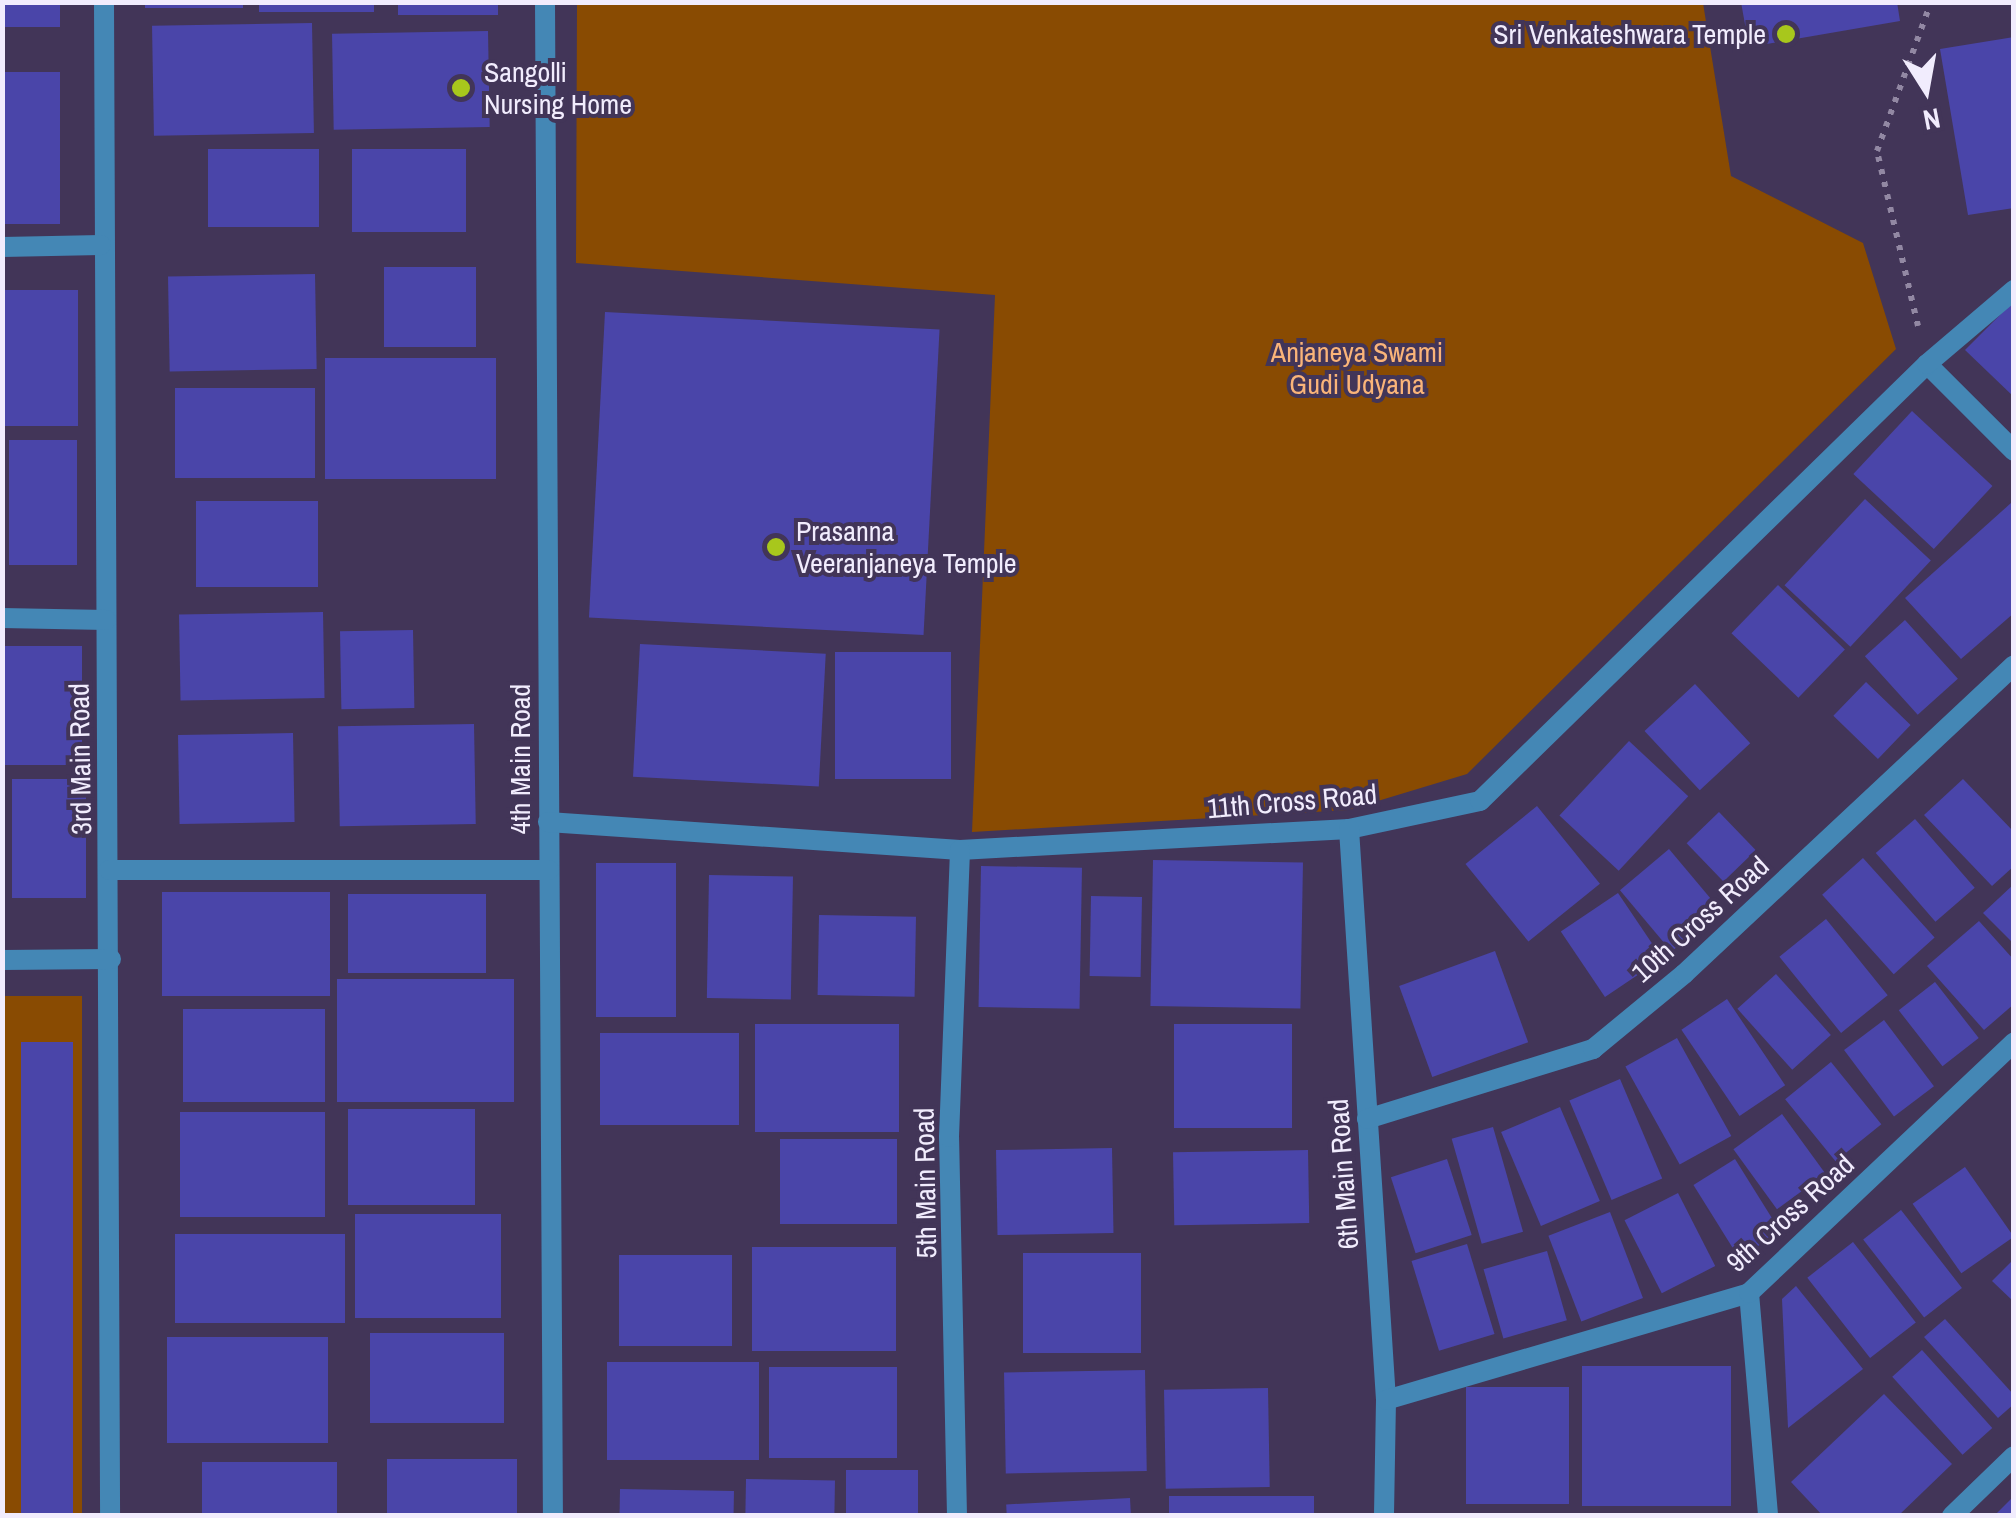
<!DOCTYPE html>
<style>
body{margin:0}
#map{position:relative;width:2016px;height:1518px;overflow:hidden;background:#423558;font-family:"Archivo Narrow",sans-serif}
div>[style]{position:absolute}
.green>*{inset:0;background:#894b02;transform-origin:0 0}
.building>*{inset:0;background:#4a45a9;transform-origin:0 0}
.path>*{height:6px;margin-top:-3px;transform-origin:0;background:repeating-linear-gradient(90deg,#9288a3 0 5px,transparent 0 13px)}
.street>*{height:20px;margin:-10px;padding:0 10px;transform-origin:10px;border-radius:10px;background:#4487b5}
.dots>*{width:28px;height:28px;translate:-50% -50%;box-sizing:border-box;border:5px solid #423558;border-radius:50%}
span{translate:-50% -50%;white-space:nowrap;text-align:center;line-height:1.15;-webkit-text-stroke:8px #423558;paint-order:stroke}
.poi-label{font-size:28px;color:#f1ecfd}
.right{translate:-100% -50%;text-align:right}
.left{translate:0 -50%;text-align:left}
.park-label{font-size:28px;color:#fab479}
.street-label{font-size:28px;color:#f1ecfd}
.frame{position:absolute;inset:0;border:5px solid #f1ecfd;pointer-events:none}
.north{position:absolute;left:1876px;top:40px;width:100px;height:100px;-webkit-text-stroke:8px #423558;paint-order:stroke;rotate:169deg;font-size:28px;font-weight:700;line-height:40px;text-align:center;color:#f1ecfd}
.north::after{content:'';display:block;margin:auto;width:35px;height:45px;background:#f1ecfd;clip-path:polygon(50% 0,100% 100%,50% 72%,0 100%)}
</style>
<div id="map">
<div class="green">
<div style="clip-path:polygon(577px 3px,1703px 3px,1731px 176px,1863px 243px,1896px 349px,1467px 774px,1348px 810px,972px 832px,995px 295px,576px 263px)"></div>
<div style="left:3px;top:996px;width:79px;height:520px"></div>
</div>
<div class="building">
<div style="left:2px;top:2px;width:58px;height:25px"></div>
<div style="left:145px;top:2px;width:98px;height:6px"></div>
<div style="left:259px;top:2px;width:115px;height:10px"></div>
<div style="left:398px;top:2px;width:100px;height:13px"></div>
<div style="clip-path:polygon(1741px 2px,1897px 2px,1900px 21px,1749px 47px)"></div>
<div style="left:312px;top:23px;width:110px;height:160px;rotate:89deg"></div>
<div style="left:488px;top:31px;width:96px;height:156px;rotate:89deg"></div>
<div style="clip-path:polygon(2014px 37px,2014px 208px,1968px 215px,1940px 49px)"></div>
<div style="left:60px;top:72px;width:152px;height:58px;rotate:90deg"></div>
<div style="left:319px;top:149px;width:78px;height:111px;rotate:90deg"></div>
<div style="left:466px;top:149px;width:83px;height:114px;rotate:90deg"></div>
<div style="left:476px;top:267px;width:80px;height:92px;rotate:90deg"></div>
<div style="left:315px;top:274px;width:95px;height:147px;rotate:89deg"></div>
<div style="left:78px;top:290px;width:136px;height:76px;rotate:90deg"></div>
<div style="clip-path:polygon(2014px 301px,2014px 397px,1965px 350px)"></div>
<div style="left:605px;top:312px;width:335px;height:306px;rotate:3deg"></div>
<div style="left:496px;top:358px;width:121px;height:171px;rotate:90deg"></div>
<div style="left:315px;top:388px;width:90px;height:140px;rotate:90deg"></div>
<div style="left:1912px;top:411px;width:110px;height:86px;rotate:43deg"></div>
<div style="left:9px;top:440px;width:68px;height:125px"></div>
<div style="left:1865px;top:499px;width:90px;height:118px;rotate:43deg"></div>
<div style="left:318px;top:501px;width:86px;height:122px;rotate:90deg"></div>
<div style="clip-path:polygon(2011px 503px,2014px 613px,1961px 659px,1905px 598px)"></div>
<div style="left:1778px;top:585px;width:93px;height:67px;rotate:44deg"></div>
<div style="left:323px;top:612px;width:86px;height:144px;rotate:89deg"></div>
<div style="left:1905px;top:620px;width:79px;height:54px;rotate:48deg"></div>
<div style="left:413px;top:630px;width:78px;height:73px;rotate:89deg"></div>
<div style="left:640px;top:644px;width:186px;height:133px;rotate:3deg"></div>
<div style="left:82px;top:646px;width:119px;height:79px;rotate:90deg"></div>
<div style="left:835px;top:652px;width:116px;height:127px"></div>
<div style="left:1866px;top:682px;width:62px;height:47px;rotate:44deg"></div>
<div style="left:1695px;top:684px;width:81px;height:69px;rotate:47deg"></div>
<div style="left:474px;top:724px;width:100px;height:136px;rotate:89deg"></div>
<div style="left:293px;top:733px;width:89px;height:115px;rotate:89deg"></div>
<div style="left:1629px;top:741px;width:81px;height:102px;rotate:43deg"></div>
<div style="left:86px;top:779px;width:119px;height:74px;rotate:90deg"></div>
<div style="clip-path:polygon(1963px 779px,2014px 832px,2014px 866px,1992px 886px,1924px 815px)"></div>
<div style="left:1537px;top:806px;width:100px;height:92px;rotate:51deg"></div>
<div style="left:1719px;top:812px;width:53px;height:45px;rotate:46deg"></div>
<div style="left:1915px;top:819px;width:91px;height:52px;rotate:49deg"></div>
<div style="left:1669px;top:849px;width:80px;height:64px;rotate:50deg"></div>
<div style="left:1863px;top:858px;width:107px;height:55px;rotate:48deg"></div>
<div style="left:1153px;top:860px;width:150px;height:146px;rotate:1deg"></div>
<div style="left:596px;top:863px;width:80px;height:154px"></div>
<div style="left:981px;top:866px;width:101px;height:141px;rotate:1deg"></div>
<div style="left:709px;top:875px;width:84px;height:123px;rotate:1deg"></div>
<div style="clip-path:polygon(2014px 884px,2014px 944px,1983px 913px)"></div>
<div style="left:162px;top:892px;width:168px;height:104px"></div>
<div style="left:1618px;top:893px;width:79px;height:69px;rotate:56deg"></div>
<div style="left:348px;top:894px;width:138px;height:79px"></div>
<div style="left:1091px;top:896px;width:51px;height:80px;rotate:1deg"></div>
<div style="left:819px;top:915px;width:97px;height:80px;rotate:1deg"></div>
<div style="left:1826px;top:919px;width:98px;height:60px;rotate:51deg"></div>
<div style="clip-path:polygon(1979px 921px,2014px 960px,2014px 1004px,1984px 1030px,1927px 966px)"></div>
<div style="left:1495px;top:951px;width:97px;height:102px;rotate:70deg"></div>
<div style="left:1776px;top:974px;width:82px;height:52px;rotate:48deg"></div>
<div style="left:337px;top:979px;width:177px;height:123px"></div>
<div style="left:1935px;top:982px;width:71px;height:46px;rotate:52deg"></div>
<div style="left:1727px;top:999px;width:104px;height:55px;rotate:56deg"></div>
<div style="left:183px;top:1009px;width:142px;height:93px"></div>
<div style="left:1884px;top:1020px;width:83px;height:50px;rotate:53deg"></div>
<div style="left:755px;top:1024px;width:144px;height:108px"></div>
<div style="left:1174px;top:1024px;width:118px;height:104px"></div>
<div style="left:600px;top:1033px;width:139px;height:92px"></div>
<div style="left:1677px;top:1038px;width:112px;height:59px;rotate:61deg"></div>
<div style="left:21px;top:1042px;width:52px;height:474px"></div>
<div style="left:1831px;top:1062px;width:80px;height:59px;rotate:51deg"></div>
<div style="left:1620px;top:1079px;width:108px;height:55px;rotate:67deg"></div>
<div style="left:1560px;top:1107px;width:102px;height:64px;rotate:67deg"></div>
<div style="left:348px;top:1109px;width:127px;height:96px"></div>
<div style="left:180px;top:1112px;width:145px;height:105px"></div>
<div style="left:1782px;top:1114px;width:74px;height:60px;rotate:54deg"></div>
<div style="left:1493px;top:1127px;width:109px;height:43px;rotate:74deg"></div>
<div style="left:780px;top:1139px;width:117px;height:85px"></div>
<div style="left:1112px;top:1148px;width:85px;height:116px;rotate:89deg"></div>
<div style="left:1308px;top:1150px;width:73px;height:135px;rotate:89deg"></div>
<div style="left:1447px;top:1159px;width:80px;height:59px;rotate:72deg"></div>
<div style="left:1735px;top:1159px;width:86px;height:49px;rotate:58deg"></div>
<div style="left:1965px;top:1167px;width:85px;height:64px;rotate:55deg"></div>
<div style="left:1678px;top:1193px;width:82px;height:60px;rotate:63deg"></div>
<div style="left:1901px;top:1210px;width:99px;height:48px;rotate:52deg"></div>
<div style="left:1610px;top:1212px;width:92px;height:66px;rotate:69deg"></div>
<div style="left:355px;top:1214px;width:146px;height:104px"></div>
<div style="left:175px;top:1234px;width:170px;height:89px"></div>
<div style="left:1853px;top:1242px;width:102px;height:58px;rotate:52deg"></div>
<div style="left:1467px;top:1244px;width:94px;height:58px;rotate:73deg"></div>
<div style="left:752px;top:1247px;width:144px;height:104px"></div>
<div style="left:1547px;top:1251px;width:72px;height:66px;rotate:74deg"></div>
<div style="left:1141px;top:1253px;width:100px;height:118px;rotate:90deg"></div>
<div style="left:619px;top:1255px;width:113px;height:91px"></div>
<div style="clip-path:polygon(2014px 1259px,2014px 1302px,1992px 1281px)"></div>
<div style="clip-path:polygon(1796px 1286px,1863px 1369px,1788px 1428px,1782px 1299px)"></div>
<div style="clip-path:polygon(1945px 1319px,2014px 1395px,2014px 1404px,1998px 1418px,1924px 1337px)"></div>
<div style="left:370px;top:1333px;width:134px;height:90px"></div>
<div style="left:167px;top:1337px;width:161px;height:106px"></div>
<div style="left:1922px;top:1350px;width:105px;height:40px;rotate:48deg"></div>
<div style="left:607px;top:1362px;width:152px;height:98px"></div>
<div style="left:1582px;top:1366px;width:149px;height:140px"></div>
<div style="left:769px;top:1367px;width:128px;height:91px"></div>
<div style="left:1145px;top:1370px;width:101px;height:141px;rotate:89deg"></div>
<div style="left:1569px;top:1387px;width:117px;height:103px;rotate:90deg"></div>
<div style="left:1268px;top:1388px;width:99px;height:104px;rotate:89deg"></div>
<div style="clip-path:polygon(1884px 1394px,1952px 1464px,1898px 1516px,1823px 1516px,1791px 1482px)"></div>
<div style="left:387px;top:1459px;width:130px;height:57px"></div>
<div style="left:202px;top:1462px;width:135px;height:54px"></div>
<div style="left:846px;top:1470px;width:72px;height:46px"></div>
<div style="left:746px;top:1479px;width:89px;height:37px;rotate:1deg"></div>
<div style="left:620px;top:1489px;width:114px;height:27px;rotate:1deg"></div>
<div style="left:1314px;top:1496px;width:20px;height:145px;rotate:90deg"></div>
<div style="clip-path:polygon(2014px 1496px,2014px 1516px,1994px 1516px)"></div>
<div style="left:1130px;top:1498px;width:18px;height:124px;rotate:87deg"></div>
</div>
<div class="path">
<div style="left:1918px;top:326px;width:180px;rotate:-103.2deg"></div>
<div style="left:1877px;top:151px;width:158px;rotate:-70.1deg"></div>
</div>
<div class="street">
<div style="left:104px;top:2px;width:1514px;rotate:89.77deg"></div>
<div style="left:545px;top:2px;width:1514px;rotate:89.7deg"></div>
<div style="left:2px;top:247px;width:99px;rotate:-1.2deg"></div>
<div style="left:1927px;top:364px;width:123px;rotate:45deg"></div>
<div style="left:2px;top:618px;width:104px;rotate:1.1deg"></div>
<div style="left:548px;top:822px;width:413px;rotate:3.9deg"></div>
<div style="left:960px;top:850px;width:390px;rotate:-3.1deg"></div>
<div style="left:1349px;top:829px;width:134px;rotate:-12.1deg"></div>
<div style="left:1480px;top:801px;width:625px;rotate:-44.35deg"></div>
<div style="left:1927px;top:364px;width:114px;rotate:-40.4deg"></div>
<div style="left:1349px;top:829px;width:572px;rotate:86.29deg"></div>
<div style="left:1386px;top:1400px;width:116px;rotate:91deg"></div>
<div style="left:109px;top:870px;width:440px"></div>
<div style="left:2px;top:960px;width:109px;rotate:-0.5deg"></div>
<div style="left:1367px;top:1119px;width:237px;rotate:-17.2deg"></div>
<div style="left:1593px;top:1049px;width:118px;rotate:-39.5deg"></div>
<div style="left:1684px;top:974px;width:452px;rotate:-43.1deg"></div>
<div style="left:1749px;top:1293px;width:224px;rotate:85.1deg"></div>
<div style="left:1386px;top:1400px;width:378px;rotate:-16.4deg"></div>
<div style="left:1749px;top:1293px;width:365px;rotate:-43.4deg"></div>
<div style="left:957px;top:1516px;width:379px;rotate:-91.2deg"></div>
<div style="left:949px;top:1137px;width:287px;rotate:-87.8deg"></div>
<div style="left:1952px;top:1516px;width:86px;rotate:-44.1deg"></div>
</div>
<div class="dots">
<div style="left:1786px;top:34px;background:#a8c71c"></div>
<div style="left:461px;top:88px;background:#a8c71c"></div>
<div style="left:776px;top:547px;background:#a8c71c"></div>
</div>
<div class="poi-label">
<span class="right" style="left:1766px;top:34px">Sri Venkateshwara Temple</span>
<span class="left" style="left:484px;top:88px">Sangolli<br>Nursing Home</span>
<span class="left" style="left:796px;top:547px">Prasanna<br>Veeranjaneya Temple</span>
</div>
<div class="park-label">
<span style="left:1357px;top:368px">Anjaneya Swami<br>Gudi Udyana</span>
</div>
<div class="street-label">
<span style="left:80px;top:759px;rotate:-91deg">3rd Main Road</span>
<span style="left:520px;top:759px;rotate:-90deg">4th Main Road</span>
<span style="left:1292px;top:801px;rotate:-5deg">11th Cross Road</span>
<span style="left:1700px;top:919px;rotate:-42deg">10th Cross Road</span>
<span style="left:1343px;top:1174px;rotate:-94deg">6th Main Road</span>
<span style="left:925px;top:1183px;rotate:-91deg">5th Main Road</span>
<span style="left:1790px;top:1213px;rotate:-42deg">9th Cross Road</span>
</div>
<div class="frame"></div>
<div class="north">N</div>
</div>
